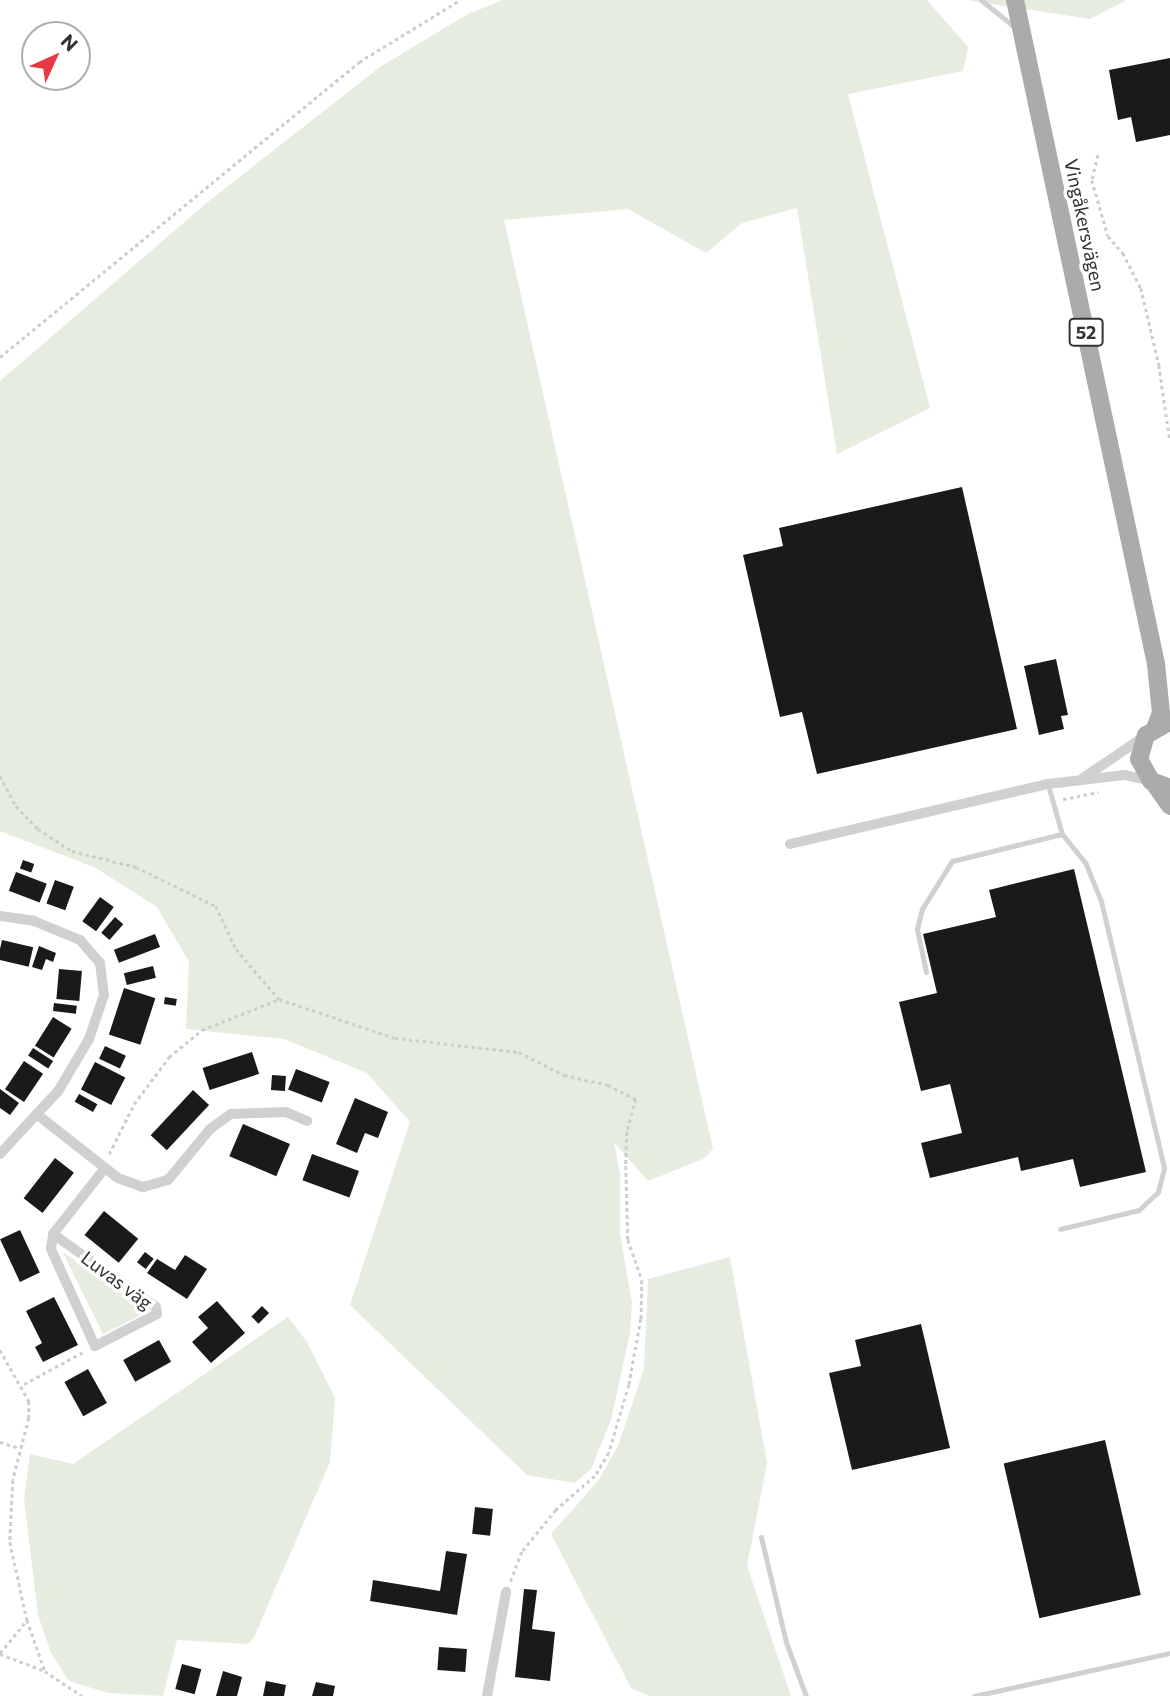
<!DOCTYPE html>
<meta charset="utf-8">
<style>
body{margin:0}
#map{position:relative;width:1170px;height:1696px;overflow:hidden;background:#fff;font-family:Commissioner,sans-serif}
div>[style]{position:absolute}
.green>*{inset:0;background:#e6ecdf}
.building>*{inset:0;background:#1a1a1a;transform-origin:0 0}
.path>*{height:2.5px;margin-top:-1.25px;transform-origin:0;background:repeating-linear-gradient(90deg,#cdcdcd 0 3.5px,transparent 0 7px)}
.service>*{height:5px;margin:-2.5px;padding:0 2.5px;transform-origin:2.5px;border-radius:2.5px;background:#d0d0d0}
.minor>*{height:10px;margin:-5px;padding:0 5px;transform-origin:5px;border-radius:5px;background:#d0d0d0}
.primary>*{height:18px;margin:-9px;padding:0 9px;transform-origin:9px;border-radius:9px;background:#ababab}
span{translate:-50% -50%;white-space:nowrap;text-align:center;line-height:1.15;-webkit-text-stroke:7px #fff;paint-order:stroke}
.shield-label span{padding:2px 5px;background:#fff;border:2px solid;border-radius:5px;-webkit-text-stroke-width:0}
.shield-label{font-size:18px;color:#333;font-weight:700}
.street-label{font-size:19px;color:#333}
.north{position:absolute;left:21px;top:21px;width:70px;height:70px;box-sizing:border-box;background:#fff;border:2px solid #adadad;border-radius:50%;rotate:45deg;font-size:19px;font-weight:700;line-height:28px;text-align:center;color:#333}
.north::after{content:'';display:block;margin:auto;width:24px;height:32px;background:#e63946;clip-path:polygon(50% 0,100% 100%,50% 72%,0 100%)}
</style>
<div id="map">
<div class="green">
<div style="clip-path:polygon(503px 0,927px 0,968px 47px,963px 71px,848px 94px,930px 408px,837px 454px,797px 208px,742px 223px,706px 253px,628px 209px,504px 220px,713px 1149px,703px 1159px,648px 1181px,614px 1142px,620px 1174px,620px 1234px,632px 1303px,630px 1333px,611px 1420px,591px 1469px,575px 1483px,527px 1475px,350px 1305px,410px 1122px,367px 1073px,284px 1039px,186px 1029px,189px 962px,157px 907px,96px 868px,0 831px,0 381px,209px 201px,380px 67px,468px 14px)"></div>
<div style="clip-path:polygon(967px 0,1127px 0,1090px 19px)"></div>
<div style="clip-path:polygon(62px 1251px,143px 1308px,141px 1315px,103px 1334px)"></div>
<div style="clip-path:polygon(730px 1257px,767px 1463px,747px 1566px,791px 1696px,649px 1696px,631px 1688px,551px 1534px,598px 1481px,618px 1446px,644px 1369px,648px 1279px)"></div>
<div style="clip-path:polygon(288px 1317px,307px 1342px,335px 1398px,330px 1462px,254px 1637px,248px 1644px,177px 1640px,163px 1696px,108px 1693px,69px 1681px,51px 1653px,38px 1615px,24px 1499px,30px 1454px,73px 1464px)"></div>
</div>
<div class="building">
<div style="clip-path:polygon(1170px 58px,1170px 135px,1136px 142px,1131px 117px,1118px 120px,1109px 70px)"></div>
<div style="clip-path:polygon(962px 487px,1017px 729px,817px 774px,802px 712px,780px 717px,743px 555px,783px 546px,779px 528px)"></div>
<div style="clip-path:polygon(1056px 659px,1068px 715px,1061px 716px,1064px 729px,1039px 735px,1024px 666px)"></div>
<div style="left:23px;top:860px;width:12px;height:9px;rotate:20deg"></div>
<div style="clip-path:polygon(1074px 869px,1146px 1172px,1080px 1187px,1073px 1159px,1021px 1171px,1018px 1157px,930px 1178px,921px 1143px,962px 1133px,950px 1084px,921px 1091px,899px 1002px,937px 993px,923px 934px,996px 917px,989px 890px)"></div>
<div style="left:16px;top:872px;width:33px;height:20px;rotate:21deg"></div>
<div style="left:55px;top:880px;width:20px;height:25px;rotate:20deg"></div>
<div style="left:100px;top:897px;width:17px;height:30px;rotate:36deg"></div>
<div style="left:115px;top:917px;width:11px;height:21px;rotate:41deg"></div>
<div style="left:155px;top:934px;width:14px;height:44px;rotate:69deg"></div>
<div style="left:2px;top:940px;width:32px;height:20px;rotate:13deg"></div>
<div style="clip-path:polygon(39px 946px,56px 953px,53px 962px,46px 959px,42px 970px,32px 967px)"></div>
<div style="left:153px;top:966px;width:12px;height:30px;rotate:76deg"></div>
<div style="left:59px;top:969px;width:23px;height:30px;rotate:5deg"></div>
<div style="left:124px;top:988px;width:33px;height:49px;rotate:18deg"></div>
<div style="left:165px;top:997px;width:12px;height:7px;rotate:9deg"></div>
<div style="left:54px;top:1003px;width:23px;height:8px;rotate:7deg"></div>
<div style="left:53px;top:1017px;width:22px;height:34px;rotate:32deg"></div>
<div style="left:105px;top:1046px;width:23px;height:14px;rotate:25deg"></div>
<div style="left:33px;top:1048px;width:24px;height:9px;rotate:33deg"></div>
<div style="left:252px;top:1052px;width:23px;height:52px;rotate:72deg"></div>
<div style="left:24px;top:1061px;width:23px;height:34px;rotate:34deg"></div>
<div style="left:95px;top:1062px;width:34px;height:31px;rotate:27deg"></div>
<div style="left:296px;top:1069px;width:36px;height:22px;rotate:21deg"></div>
<div style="left:272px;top:1075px;width:14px;height:15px;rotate:4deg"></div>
<div style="clip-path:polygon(0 1089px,19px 1103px,10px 1115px,0 1108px)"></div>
<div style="left:193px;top:1090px;width:22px;height:62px;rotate:43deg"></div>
<div style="left:79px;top:1094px;width:21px;height:9px;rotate:29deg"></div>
<div style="clip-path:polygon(355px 1098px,388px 1112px,378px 1138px,365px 1133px,357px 1153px,336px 1144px)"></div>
<div style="left:243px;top:1124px;width:51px;height:35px;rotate:23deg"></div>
<div style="left:312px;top:1154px;width:50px;height:28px;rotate:20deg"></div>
<div style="left:55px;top:1158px;width:24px;height:51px;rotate:38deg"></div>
<div style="left:104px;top:1211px;width:44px;height:31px;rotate:39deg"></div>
<div style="left:20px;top:1230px;width:47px;height:22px;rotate:65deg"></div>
<div style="left:145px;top:1252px;width:11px;height:13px;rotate:38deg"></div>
<div style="clip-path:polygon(185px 1255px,207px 1269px,187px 1299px,147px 1273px,157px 1259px,175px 1270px)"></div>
<div style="clip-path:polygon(54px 1297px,78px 1345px,43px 1362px,35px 1347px,42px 1343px,26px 1311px)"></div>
<div style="clip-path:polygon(217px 1301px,245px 1333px,211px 1363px,192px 1342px,208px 1328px,198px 1317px)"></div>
<div style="left:262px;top:1306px;width:10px;height:15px;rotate:45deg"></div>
<div style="clip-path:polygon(921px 1324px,950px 1448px,852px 1470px,829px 1373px,861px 1366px,855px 1340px)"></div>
<div style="left:159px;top:1340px;width:25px;height:41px;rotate:61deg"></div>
<div style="left:88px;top:1369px;width:39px;height:27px;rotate:61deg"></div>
<div style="left:1105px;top:1440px;width:159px;height:104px;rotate:77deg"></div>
<div style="left:475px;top:1507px;width:18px;height:27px;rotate:6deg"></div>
<div style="clip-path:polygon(446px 1551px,467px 1554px,457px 1615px,370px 1601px,373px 1580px,440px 1591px)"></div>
<div style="clip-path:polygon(524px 1589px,537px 1590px,532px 1629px,555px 1632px,550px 1681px,515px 1677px)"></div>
<div style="left:439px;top:1647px;width:28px;height:23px;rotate:4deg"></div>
<div style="left:182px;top:1664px;width:20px;height:26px;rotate:15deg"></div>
<div style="clip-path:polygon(223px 1671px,242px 1677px,237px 1696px,216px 1696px)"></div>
<div style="clip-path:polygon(266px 1681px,286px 1685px,284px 1696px,263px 1696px)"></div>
<div style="clip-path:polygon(316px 1682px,335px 1686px,333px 1696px,312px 1696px)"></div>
</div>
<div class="path">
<div style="left:1098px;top:155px;width:26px;rotate:103deg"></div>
<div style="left:1092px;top:180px;width:58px;rotate:74.1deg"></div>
<div style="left:1108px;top:236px;width:23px;rotate:49deg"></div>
<div style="left:1123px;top:253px;width:39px;rotate:63deg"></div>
<div style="left:1141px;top:288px;width:79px;rotate:76.8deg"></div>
<div style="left:1159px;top:365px;width:76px;rotate:81.7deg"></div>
<div style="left:0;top:357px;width:465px;rotate:-39.4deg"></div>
<div style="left:359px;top:62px;width:119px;rotate:-31.5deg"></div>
<div style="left:0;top:776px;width:34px;rotate:62deg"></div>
<div style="left:16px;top:806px;width:32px;rotate:46deg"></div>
<div style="left:38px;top:829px;width:40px;rotate:32.9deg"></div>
<div style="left:72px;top:851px;width:66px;rotate:14deg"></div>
<div style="left:136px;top:867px;width:89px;rotate:26deg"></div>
<div style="left:216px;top:906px;width:47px;rotate:65.1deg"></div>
<div style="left:236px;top:949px;width:66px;rotate:49.3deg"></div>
<div style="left:279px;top:999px;width:122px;rotate:18.6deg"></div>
<div style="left:395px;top:1038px;width:125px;rotate:6.4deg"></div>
<div style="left:519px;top:1052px;width:51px;rotate:27.1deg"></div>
<div style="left:564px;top:1075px;width:45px;rotate:12.8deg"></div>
<div style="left:608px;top:1085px;width:31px;rotate:27deg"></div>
<div style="left:636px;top:1099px;width:34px;rotate:105deg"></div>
<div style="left:627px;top:1132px;width:34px;rotate:92deg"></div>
<div style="left:626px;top:1166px;width:74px;rotate:88.5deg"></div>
<div style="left:628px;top:1240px;width:42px;rotate:70.7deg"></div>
<div style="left:642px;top:1280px;width:39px;rotate:91deg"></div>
<div style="left:641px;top:1319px;width:67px;rotate:100.3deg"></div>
<div style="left:629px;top:1385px;width:71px;rotate:106.4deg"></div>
<div style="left:609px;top:1453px;width:27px;rotate:121deg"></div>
<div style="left:595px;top:1476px;width:52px;rotate:138.9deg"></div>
<div style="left:556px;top:1510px;width:54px;rotate:129deg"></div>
<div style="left:522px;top:1552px;width:33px;rotate:111deg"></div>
<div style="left:1063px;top:799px;width:36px;rotate:-11deg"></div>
<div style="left:109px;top:1154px;width:56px;rotate:-63.4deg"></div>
<div style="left:134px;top:1104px;width:59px;rotate:-53.3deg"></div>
<div style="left:169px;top:1057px;width:43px;rotate:-39.3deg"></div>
<div style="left:202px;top:1030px;width:83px;rotate:-21.9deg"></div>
<div style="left:0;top:1350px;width:59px;rotate:60.4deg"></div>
<div style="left:29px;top:1401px;width:17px;rotate:90deg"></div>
<div style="left:29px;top:1418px;width:64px;rotate:104.5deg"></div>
<div style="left:13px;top:1480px;width:62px;rotate:92.8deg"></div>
<div style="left:10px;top:1542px;width:80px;rotate:77.7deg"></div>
<div style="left:27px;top:1620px;width:54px;rotate:70.6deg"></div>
<div style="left:24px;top:1384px;width:69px;rotate:-28.4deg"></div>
<div style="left:0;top:1442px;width:21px;rotate:17deg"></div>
<div style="left:0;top:1653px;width:43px;rotate:-50.7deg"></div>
<div style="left:0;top:1654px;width:48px;rotate:20.7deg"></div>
<div style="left:45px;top:1671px;width:45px;rotate:34deg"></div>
</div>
<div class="service">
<div style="left:981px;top:0;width:46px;rotate:38.9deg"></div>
<div style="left:1048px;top:785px;width:51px;rotate:74.1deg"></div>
<div style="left:1062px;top:834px;width:36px;rotate:51deg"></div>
<div style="left:1085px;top:862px;width:42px;rotate:67.7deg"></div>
<div style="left:1101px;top:901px;width:274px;rotate:76.7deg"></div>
<div style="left:1164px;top:1168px;width:25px;rotate:104deg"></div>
<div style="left:1158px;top:1192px;width:26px;rotate:137deg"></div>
<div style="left:1139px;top:1210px;width:81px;rotate:166.5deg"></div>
<div style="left:926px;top:972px;width:44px;rotate:-101.8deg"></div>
<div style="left:917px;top:929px;width:21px;rotate:-76deg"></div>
<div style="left:922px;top:909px;width:57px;rotate:-58deg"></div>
<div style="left:952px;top:861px;width:113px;rotate:-13.8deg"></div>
<div style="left:761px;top:1537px;width:108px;rotate:76.6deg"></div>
<div style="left:786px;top:1642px;width:58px;rotate:69.7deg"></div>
<div style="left:974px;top:1696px;width:201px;rotate:-12.4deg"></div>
</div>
<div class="minor">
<div style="left:1083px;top:778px;width:75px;rotate:-34.1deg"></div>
<div style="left:790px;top:844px;width:265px;rotate:-13.1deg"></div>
<div style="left:1048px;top:784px;width:78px;rotate:-6.7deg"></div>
<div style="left:1125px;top:775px;width:27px;rotate:13deg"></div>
<div style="left:0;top:916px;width:34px;rotate:8deg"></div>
<div style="left:34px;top:921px;width:50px;rotate:22.4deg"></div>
<div style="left:80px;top:940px;width:30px;rotate:49deg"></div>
<div style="left:100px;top:963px;width:32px;rotate:83deg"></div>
<div style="left:104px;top:995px;width:46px;rotate:108.8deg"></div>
<div style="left:89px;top:1039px;width:59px;rotate:120.5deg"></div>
<div style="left:59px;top:1090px;width:87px;rotate:132.7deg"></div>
<div style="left:39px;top:1116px;width:100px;rotate:38.1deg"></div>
<div style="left:118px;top:1178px;width:27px;rotate:20deg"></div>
<div style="left:143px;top:1187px;width:26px;rotate:-16deg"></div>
<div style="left:168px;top:1180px;width:66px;rotate:-50.5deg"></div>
<div style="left:210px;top:1129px;width:26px;rotate:-36deg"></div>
<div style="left:231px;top:1114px;width:55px;rotate:-2.1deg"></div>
<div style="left:286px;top:1112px;width:23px;rotate:23deg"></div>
<div style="left:53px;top:1234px;width:126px;rotate:35.3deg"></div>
<div style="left:156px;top:1307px;width:7px;rotate:82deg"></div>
<div style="left:157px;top:1314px;width:70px;rotate:152.7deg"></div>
<div style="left:95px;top:1346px;width:107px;rotate:-114.4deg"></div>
<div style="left:51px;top:1249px;width:15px;rotate:-82deg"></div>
<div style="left:53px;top:1234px;width:84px;rotate:-51.8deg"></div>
<div style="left:487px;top:1696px;width:106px;rotate:-79.6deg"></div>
</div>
<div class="primary">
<div style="left:1015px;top:0;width:679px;rotate:78.01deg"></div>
<div style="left:1156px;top:664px;width:49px;rotate:84.2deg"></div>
<div style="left:1161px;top:713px;width:14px;rotate:111deg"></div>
<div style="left:1167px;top:723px;width:24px;rotate:150deg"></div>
<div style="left:1146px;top:735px;width:25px;rotate:106deg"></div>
<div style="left:1139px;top:759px;width:25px;rotate:61deg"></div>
<div style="left:1151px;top:781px;width:20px;rotate:20deg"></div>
<div style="left:1154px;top:783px;width:28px;rotate:55deg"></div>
</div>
<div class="shield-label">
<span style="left:1086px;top:332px">52</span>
</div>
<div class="street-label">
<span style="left:1085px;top:225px;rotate:78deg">Vingåkersvägen</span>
<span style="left:117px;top:1280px;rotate:37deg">Luvas väg</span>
</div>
<div class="north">N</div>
</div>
